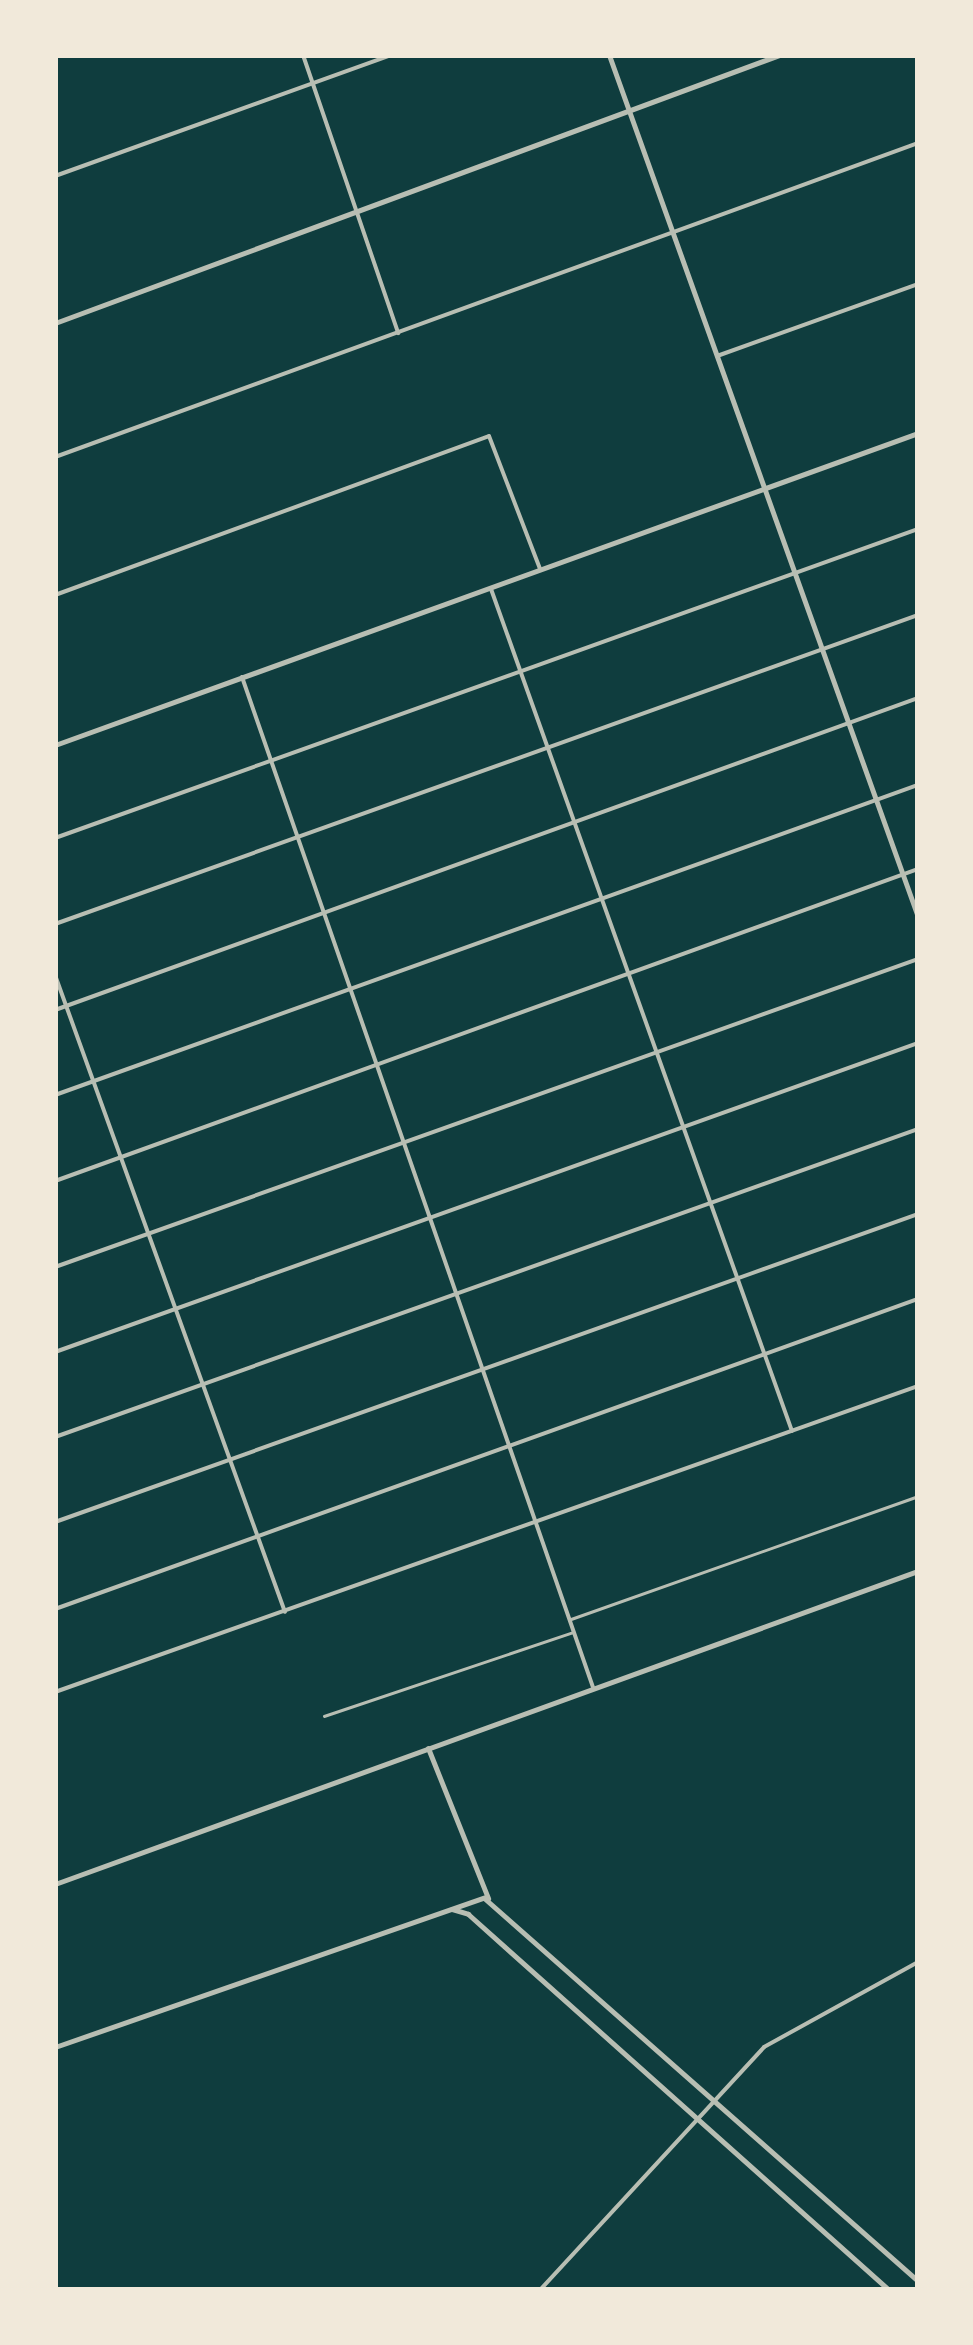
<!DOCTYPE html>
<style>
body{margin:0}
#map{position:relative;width:973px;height:2345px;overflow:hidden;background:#0f3d3e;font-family:"PT Sans Narrow",sans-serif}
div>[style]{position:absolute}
.service>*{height:2.5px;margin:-1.25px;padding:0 1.25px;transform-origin:1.25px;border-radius:1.25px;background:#b8beb3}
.minor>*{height:4px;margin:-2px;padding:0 2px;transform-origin:2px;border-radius:2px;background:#b8beb3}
.tertiary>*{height:5px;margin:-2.5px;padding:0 2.5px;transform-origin:2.5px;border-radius:2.5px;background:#b8beb3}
span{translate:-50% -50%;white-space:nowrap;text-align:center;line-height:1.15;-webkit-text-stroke:9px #f1e9da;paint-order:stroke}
.frame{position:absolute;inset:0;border:58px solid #f1e9da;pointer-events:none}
</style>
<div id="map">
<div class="service">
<div style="left:571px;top:1619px;width:368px;rotate:-19.5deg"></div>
<div style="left:324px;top:1716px;width:263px;rotate:-18.6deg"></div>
</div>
<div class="minor">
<div style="left:303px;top:55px;width:294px;rotate:71.1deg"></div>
<div style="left:55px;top:176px;width:357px;rotate:-19.8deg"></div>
<div style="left:717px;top:356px;width:214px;rotate:-19.7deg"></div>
<div style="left:55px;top:457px;width:918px;rotate:-19.99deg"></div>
<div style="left:491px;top:589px;width:894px;rotate:70.33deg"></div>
<div style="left:55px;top:595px;width:462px;rotate:-20.1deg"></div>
<div style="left:489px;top:436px;width:142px;rotate:69deg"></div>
<div style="left:242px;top:677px;width:1069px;rotate:70.84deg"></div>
<div style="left:55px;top:838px;width:917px;rotate:-19.7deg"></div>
<div style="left:55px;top:924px;width:917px;rotate:-19.7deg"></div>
<div style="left:55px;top:975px;width:677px;rotate:70.15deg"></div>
<div style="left:55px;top:1010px;width:918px;rotate:-19.88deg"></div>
<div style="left:55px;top:1095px;width:917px;rotate:-19.76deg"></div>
<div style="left:55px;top:1181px;width:918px;rotate:-19.88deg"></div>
<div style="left:55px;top:1267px;width:916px;rotate:-19.64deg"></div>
<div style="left:55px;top:1352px;width:917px;rotate:-19.7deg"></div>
<div style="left:55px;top:1437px;width:916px;rotate:-19.64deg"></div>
<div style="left:55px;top:1522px;width:916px;rotate:-19.64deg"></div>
<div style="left:55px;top:1609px;width:917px;rotate:-19.76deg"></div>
<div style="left:55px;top:1692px;width:916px;rotate:-19.52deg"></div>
<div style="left:540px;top:2290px;width:330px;rotate:-47.3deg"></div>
<div style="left:764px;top:2047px;width:176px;rotate:-28.9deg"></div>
</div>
<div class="tertiary">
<div style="left:609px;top:55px;width:916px;rotate:70.28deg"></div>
<div style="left:55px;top:323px;width:772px;rotate:-20.31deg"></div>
<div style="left:55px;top:745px;width:918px;rotate:-19.88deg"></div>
<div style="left:428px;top:1748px;width:162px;rotate:68.2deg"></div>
<div style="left:55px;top:1884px;width:918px;rotate:-19.94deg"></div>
<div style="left:452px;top:1909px;width:17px;rotate:17deg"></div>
<div style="left:468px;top:1914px;width:564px;rotate:41.77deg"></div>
<div style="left:55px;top:2047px;width:454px;rotate:-19.2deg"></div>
<div style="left:484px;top:1898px;width:579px;rotate:41.43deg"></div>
</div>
<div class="frame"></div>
</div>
